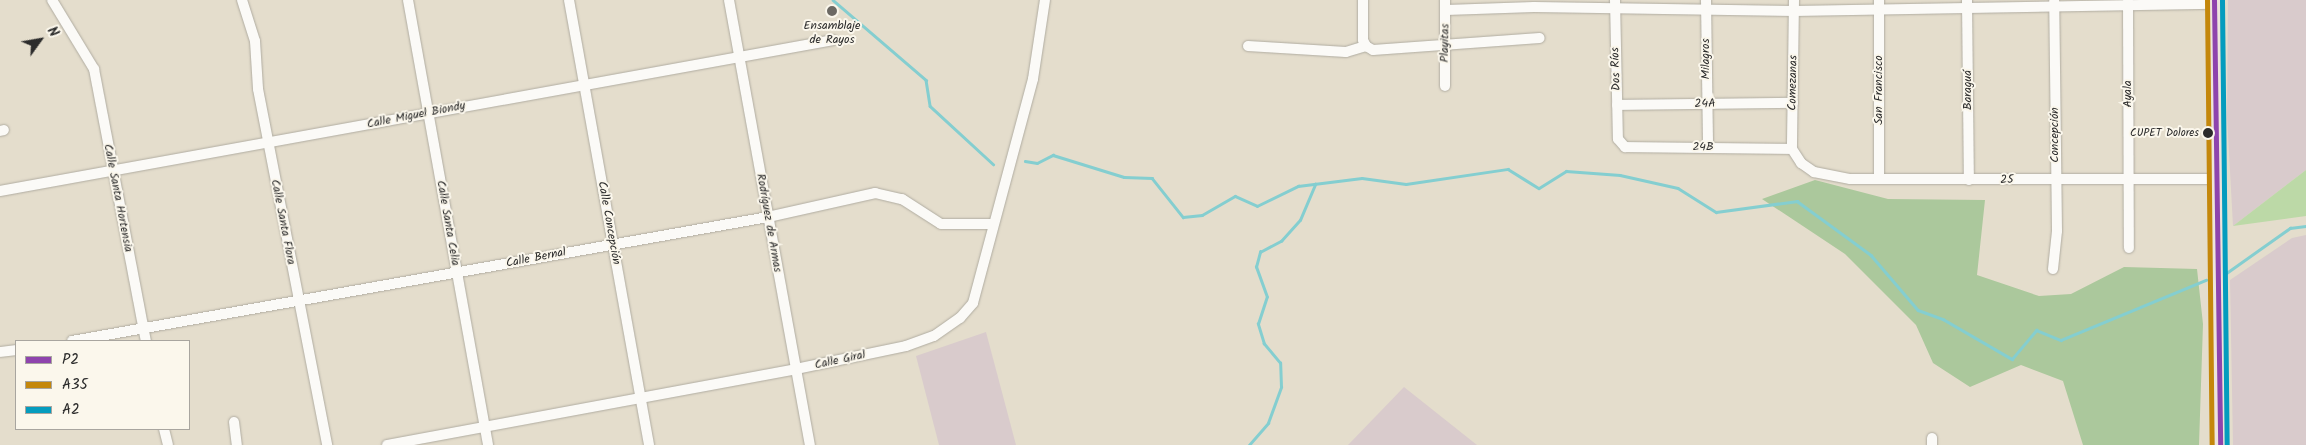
<!DOCTYPE html>
<meta charset="utf-8">
<style>
body{margin:0}
#map{position:relative;width:2306px;height:445px;overflow:hidden;background:#e4ddcc;font-family:Kalam,sans-serif}
div>[style]{position:absolute}
.industrial>*{inset:0;background:#d9cbcc}
.green>*{inset:0;background:#bcd9a7}
.forest>*{inset:0;background:#abc89c}
.stream>*{height:2.5px;margin:-1.25px;padding:0 1.25px;transform-origin:1.25px;border-radius:1.25px;background:#84ced0}
.roads{filter:drop-shadow(0 0 1px #b0aca1) drop-shadow(0 0 1px #b0aca1)}
.minor>*{height:10px;margin:-5px;padding:0 5px;transform-origin:5px;border-radius:5px;background:#fbfaf7}
.major>*{height:12px;margin:-6px;padding:0 6px;transform-origin:6px;border-radius:6px;background:#ede5dc}
.bus-1>*{height:5px;margin:-2.5px;padding:0 2.5px;transform-origin:2.5px;border-radius:2.5px;background:#8e44ad}
.bus-2>*{height:5px;margin:-2.5px;padding:0 2.5px;transform-origin:2.5px;border-radius:2.5px;background:#c4870b}
.bus-3>*{height:5px;margin:-2.5px;padding:0 2.5px;transform-origin:2.5px;border-radius:2.5px;background:#049cbe}
.dots>*{width:14px;height:14px;translate:-50% -50%;box-sizing:border-box;border:2px solid #fbf7ec;border-radius:50%}
span{translate:-50% -50%;white-space:nowrap;text-align:center;line-height:1.15;-webkit-text-stroke:4px #fbf7ec;paint-order:stroke}
.bus-label{font-size:11px;color:#2b2b2b}
.right{translate:-100% -50%;text-align:right}
.poi-label{font-size:12px;color:#2b2b2b}
.street-label{font-size:12px;color:#2b2b2b}
.legend{position:absolute;left:15px;top:340px;width:175px;height:90px;box-sizing:border-box;background:#fbf7ec;border:1px solid #a8a59f;margin:0;padding:6px 9px;list-style:none;font-size:15px;color:#2b2b2b}
.legend li{display:flex;align-items:center;gap:10px;height:25px}
.legend b{width:25px;border:1px solid #a8a59f}
.north{position:absolute;left:15px;top:15px;width:50px;height:50px;-webkit-text-stroke:4px #fbf7ec;paint-order:stroke;rotate:58deg;font-size:14px;font-weight:700;line-height:20px;text-align:center;color:#2b2b2b}
.north::after{content:'';display:block;margin:auto;width:18px;height:22px;background:#2b2b2b;clip-path:polygon(50% 0,100% 100%,50% 72%,0 100%)}
</style>
<div id="map">
<div class="industrial">
<div style="clip-path:polygon(2228px 0,2306px 0,2306px 170px,2233px 226px,2227px 116px)"></div>
<div style="clip-path:polygon(2306px 235px,2306px 445px,2233px 445px,2230px 280px,2292px 238px)"></div>
<div style="clip-path:polygon(986px 332px,1016px 445px,939px 445px,916px 356px)"></div>
<div style="clip-path:polygon(1404px 387px,1477px 445px,1348px 445px)"></div>
</div>
<div class="green">
<div style="clip-path:polygon(2306px 170px,2306px 216px,2233px 226px)"></div>
</div>
<div class="forest">
<div style="clip-path:polygon(1815px 180px,1888px 199px,1985px 200px,1977px 275px,2039px 296px,2071px 294px,2124px 267px,2197px 269px,2203px 324px,2199px 445px,2083px 445px,2063px 381px,2021px 365px,1970px 387px,1933px 363px,1916px 325px,1845px 254px,1762px 199px)"></div>
</div>
<div class="stream">
<div style="left:833px;top:0;width:123px;rotate:40.7deg"></div>
<div style="left:926px;top:80px;width:26px;rotate:81deg"></div>
<div style="left:930px;top:106px;width:86px;rotate:42.6deg"></div>
<div style="left:1025px;top:161px;width:12px;rotate:9deg"></div>
<div style="left:1037px;top:163px;width:18px;rotate:-27deg"></div>
<div style="left:1053px;top:155px;width:74px;rotate:17.2deg"></div>
<div style="left:1124px;top:177px;width:28px;rotate:2deg"></div>
<div style="left:1152px;top:178px;width:50px;rotate:51.5deg"></div>
<div style="left:1183px;top:217px;width:19px;rotate:-6deg"></div>
<div style="left:1202px;top:215px;width:38px;rotate:-30deg"></div>
<div style="left:1235px;top:196px;width:24px;rotate:24deg"></div>
<div style="left:1257px;top:206px;width:46px;rotate:-26deg"></div>
<div style="left:1298px;top:186px;width:64px;rotate:-7.1deg"></div>
<div style="left:1362px;top:178px;width:44px;rotate:7.8deg"></div>
<div style="left:1406px;top:184px;width:103px;rotate:-8.4deg"></div>
<div style="left:1508px;top:169px;width:36px;rotate:32deg"></div>
<div style="left:1539px;top:188px;width:32px;rotate:-32deg"></div>
<div style="left:1566px;top:171px;width:54px;rotate:4.2deg"></div>
<div style="left:1620px;top:175px;width:59px;rotate:12.6deg"></div>
<div style="left:1678px;top:188px;width:45px;rotate:32.3deg"></div>
<div style="left:1716px;top:212px;width:82px;rotate:-7.7deg"></div>
<div style="left:1797px;top:201px;width:92px;rotate:36.1deg"></div>
<div style="left:1871px;top:255px;width:72px;rotate:49.5deg"></div>
<div style="left:1918px;top:310px;width:27px;rotate:20deg"></div>
<div style="left:1943px;top:319px;width:80px;rotate:30.1deg"></div>
<div style="left:2012px;top:359px;width:38px;rotate:-50deg"></div>
<div style="left:2036px;top:330px;width:27px;rotate:22deg"></div>
<div style="left:2061px;top:340px;width:157px;rotate:-22.5deg"></div>
<div style="left:2225px;top:274px;width:80px;rotate:-35.3deg"></div>
<div style="left:2290px;top:228px;width:16px;rotate:-7deg"></div>
<div style="left:1249px;top:445px;width:29px;rotate:-49deg"></div>
<div style="left:1268px;top:423px;width:38px;rotate:-70deg"></div>
<div style="left:1281px;top:387px;width:24px;rotate:-92deg"></div>
<div style="left:1280px;top:363px;width:25px;rotate:-130deg"></div>
<div style="left:1264px;top:344px;width:21px;rotate:-107deg"></div>
<div style="left:1258px;top:324px;width:28px;rotate:-72deg"></div>
<div style="left:1267px;top:297px;width:32px;rotate:-110deg"></div>
<div style="left:1256px;top:267px;width:16px;rotate:-75deg"></div>
<div style="left:1260px;top:252px;width:24px;rotate:-28deg"></div>
<div style="left:1281px;top:241px;width:28px;rotate:-48deg"></div>
<div style="left:1300px;top:220px;width:39px;rotate:-67deg"></div>
</div>
<div class="roads">
<div class="minor">
<div style="left:52px;top:0;width:81px;rotate:58.7deg"></div>
<div style="left:94px;top:69px;width:277px;rotate:79.2deg"></div>
<div style="left:242px;top:0;width:43px;rotate:72.4deg"></div>
<div style="left:255px;top:41px;width:48px;rotate:86.4deg"></div>
<div style="left:258px;top:89px;width:363px;rotate:79deg"></div>
<div style="left:408px;top:0;width:452px;rotate:79.8deg"></div>
<div style="left:569px;top:0;width:452px;rotate:79.8deg"></div>
<div style="left:729px;top:0;width:452px;rotate:79.7deg"></div>
<div style="left:1363px;top:0;width:40px;rotate:90deg"></div>
<div style="left:1363px;top:40px;width:7px;rotate:63deg"></div>
<div style="left:1366px;top:46px;width:8px;rotate:30deg"></div>
<div style="left:1373px;top:50px;width:167px;rotate:-4.1deg"></div>
<div style="left:1615px;top:0;width:139px;rotate:88.8deg"></div>
<div style="left:1618px;top:139px;width:11px;rotate:49deg"></div>
<div style="left:1625px;top:147px;width:167px;rotate:0.7deg"></div>
<div style="left:1706px;top:0;width:147px;rotate:89.2deg"></div>
<div style="left:1794px;top:0;width:149px;rotate:90.8deg"></div>
<div style="left:1792px;top:149px;width:17px;rotate:57deg"></div>
<div style="left:1801px;top:163px;width:16px;rotate:35deg"></div>
<div style="left:1814px;top:172px;width:37px;rotate:11deg"></div>
<div style="left:1850px;top:179px;width:366px"></div>
<div style="left:1879px;top:0;width:179px;rotate:90deg"></div>
<div style="left:1967px;top:0;width:180px;rotate:89.4deg"></div>
<div style="left:2128px;top:1px;width:247px;rotate:89.8deg"></div>
<div style="left:1446px;top:10px;width:88px;rotate:-2deg"></div>
<div style="left:1534px;top:7px;width:260px;rotate:0.9deg"></div>
<div style="left:1794px;top:11px;width:420px;rotate:-1deg"></div>
<div style="left:1248px;top:46px;width:98px;rotate:3.5deg"></div>
<div style="left:1346px;top:52px;width:21px;rotate:-17deg"></div>
<div style="left:1445px;top:86px;width:86px;rotate:-90deg"></div>
<div style="left:1617px;top:105px;width:176px;rotate:-0.7deg"></div>
<div style="left:0;top:131px;width:4px;rotate:-14deg"></div>
<div style="left:0;top:191px;width:847px;rotate:-10.27deg"></div>
<div style="left:2053px;top:269px;width:38px;rotate:-84deg"></div>
<div style="left:2057px;top:231px;width:230px;rotate:-90.7deg"></div>
<div style="left:72px;top:341px;width:707px;rotate:-10.1deg"></div>
<div style="left:768px;top:217px;width:110px;rotate:-12.6deg"></div>
<div style="left:875px;top:193px;width:28px;rotate:13deg"></div>
<div style="left:902px;top:199px;width:46px;rotate:32.7deg"></div>
<div style="left:941px;top:224px;width:52px"></div>
<div style="left:0;top:352px;width:16px;rotate:-7deg"></div>
<div style="left:234px;top:422px;width:23px;rotate:83deg"></div>
<div style="left:164px;top:429px;width:16px;rotate:76deg"></div>
<div style="left:1932px;top:438px;width:7px;rotate:90deg"></div>
<div style="left:387px;top:445px;width:416px;rotate:-10.5deg"></div>
<div style="left:796px;top:369px;width:112px;rotate:-11.8deg"></div>
<div style="left:906px;top:346px;width:30px;rotate:-20deg"></div>
<div style="left:934px;top:336px;width:32px;rotate:-35deg"></div>
<div style="left:960px;top:318px;width:20px;rotate:-49deg"></div>
<div style="left:973px;top:303px;width:232px;rotate:-75deg"></div>
<div style="left:1033px;top:79px;width:80px;rotate:-81.4deg"></div>
</div>
<div class="major">
<div style="left:2214px;top:0;width:445px;rotate:89.2deg"></div>
</div>
</div>
<div class="bus-1">
<div style="left:2214px;top:0;width:445px;rotate:89.2deg"></div>
</div>
<div class="bus-2">
<div style="left:2207px;top:0;width:445px;rotate:89.4deg"></div>
</div>
<div class="bus-3">
<div style="left:2222px;top:0;width:445px;rotate:89.4deg"></div>
</div>
<div class="dots">
<div style="left:832px;top:11px;background:#6c6963"></div>
<div style="left:2208px;top:133px;background:#2b2b2b"></div>
</div>
<div class="bus-label">
<span class="right" style="left:2199px;top:133px">CUPET Dolores</span>
</div>
<div class="poi-label">
<span style="left:832px;top:33px">Ensamblaje<br>de Rayos</span>
</div>
<div class="street-label">
<span style="left:1445px;top:43px;rotate:-89deg">Playitas</span>
<span style="left:1706px;top:59px;rotate:-90deg">Milagros</span>
<span style="left:1616px;top:69px;rotate:-92deg">Dos Ríos</span>
<span style="left:1793px;top:83px;rotate:-89deg">Comezanas</span>
<span style="left:1879px;top:90px;rotate:-90deg">San Francisco</span>
<span style="left:1968px;top:90px;rotate:-90deg">Baraguá</span>
<span style="left:2128px;top:94px;rotate:-90deg">Ayala</span>
<span style="left:1705px;top:104px;rotate:-1deg">24A</span>
<span style="left:416px;top:115px;rotate:-11deg">Calle Miguel Biondy</span>
<span style="left:2055px;top:135px;rotate:-90deg">Concepción</span>
<span style="left:1703px;top:147px">24B</span>
<span style="left:2007px;top:180px;rotate:-1deg">25</span>
<span style="left:118px;top:198px;rotate:79deg">Calle Santa Hortensia</span>
<span style="left:283px;top:222px;rotate:79deg">Calle Santa Flora</span>
<span style="left:448px;top:223px;rotate:80deg">Calle Santa Celia</span>
<span style="left:609px;top:223px;rotate:80deg">Calle Concepción</span>
<span style="left:769px;top:223px;rotate:80deg">Rodríguez de Armas</span>
<span style="left:536px;top:258px;rotate:-11deg">Calle Bernal</span>
<span style="left:840px;top:360px;rotate:-12deg">Calle Giral</span>
</div>
<ul class="legend">
<li><b style="height:6px;background:#8e44ad"></b>P2</li>
<li><b style="height:6px;background:#c4870b"></b>A35</li>
<li><b style="height:6px;background:#049cbe"></b>A2</li>
</ul>
<div class="north">N</div>
</div>
